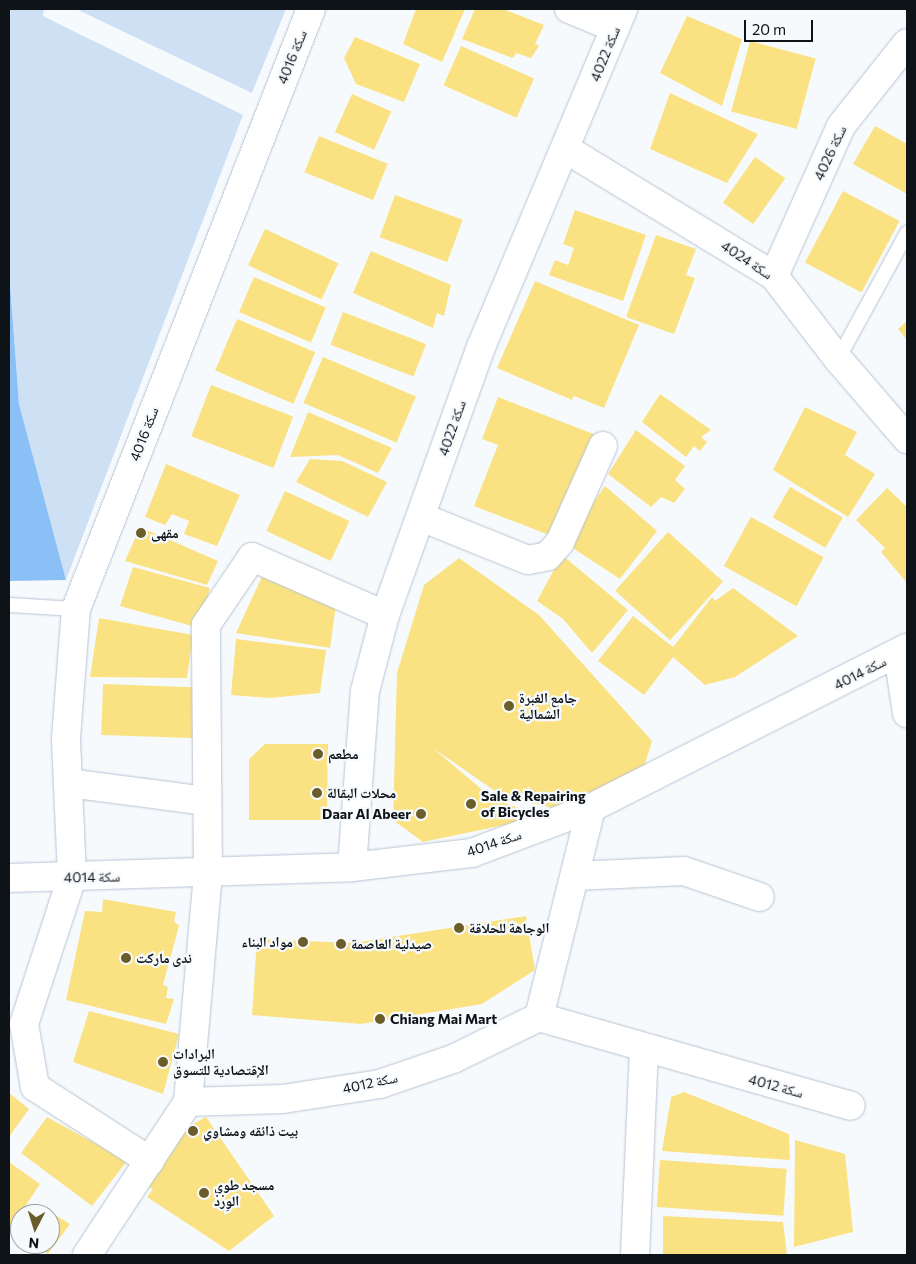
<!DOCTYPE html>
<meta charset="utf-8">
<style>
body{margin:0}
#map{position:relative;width:916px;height:1264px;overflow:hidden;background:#f7fafd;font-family:Commissioner,"Noto Naskh Arabic",sans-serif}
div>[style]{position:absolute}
.green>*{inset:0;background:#cde0f4}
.forest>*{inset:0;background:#8ac0f6}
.building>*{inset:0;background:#fae283;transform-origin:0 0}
.roads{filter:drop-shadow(0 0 1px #b7c4d3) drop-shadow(0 0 1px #b7c4d3)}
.lane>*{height:14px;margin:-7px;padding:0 7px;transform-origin:7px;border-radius:7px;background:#fff}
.street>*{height:28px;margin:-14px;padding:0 14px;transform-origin:14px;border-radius:14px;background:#fff}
.secondary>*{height:28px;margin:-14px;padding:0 14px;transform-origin:14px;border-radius:14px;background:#fff}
.dots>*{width:14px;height:14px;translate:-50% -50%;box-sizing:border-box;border:2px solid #f7fafd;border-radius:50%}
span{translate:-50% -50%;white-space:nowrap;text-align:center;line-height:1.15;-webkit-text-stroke:4.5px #f7fafd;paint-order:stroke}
.street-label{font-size:14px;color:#0e1318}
.poi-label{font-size:14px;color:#0e1318;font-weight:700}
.left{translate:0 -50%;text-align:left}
.right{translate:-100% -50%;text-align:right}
.frame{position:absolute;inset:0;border:10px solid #0e1318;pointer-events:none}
.north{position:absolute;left:10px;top:1204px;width:50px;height:50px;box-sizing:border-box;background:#f7fafd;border:1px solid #9a9ea1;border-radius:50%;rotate:185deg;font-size:14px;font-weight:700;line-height:20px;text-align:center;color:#0e1318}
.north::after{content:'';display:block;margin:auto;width:18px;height:22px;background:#6a5d2a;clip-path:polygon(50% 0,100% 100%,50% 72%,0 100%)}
.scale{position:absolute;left:744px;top:20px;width:69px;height:22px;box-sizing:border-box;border:2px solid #0e1318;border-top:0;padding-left:6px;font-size:15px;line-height:18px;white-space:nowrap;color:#0e1318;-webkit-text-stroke:4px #f7fafd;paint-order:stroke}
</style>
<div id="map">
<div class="green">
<div style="clip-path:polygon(9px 9px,44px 9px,43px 16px,243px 115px,66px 580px,19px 404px,9px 270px)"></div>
<div style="clip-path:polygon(76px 9px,286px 9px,252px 93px)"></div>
</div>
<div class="forest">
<div style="clip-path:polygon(9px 270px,19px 404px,66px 580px,9px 581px)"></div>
</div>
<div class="building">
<div style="clip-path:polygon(416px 9px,465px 9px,442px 62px,403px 44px)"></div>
<div style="clip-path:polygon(475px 9px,503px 9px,544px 25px,535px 44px,539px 46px,531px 58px,516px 53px,513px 58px,462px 39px)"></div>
<div style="clip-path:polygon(687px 16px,742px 39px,722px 106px,660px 73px)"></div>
<div style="clip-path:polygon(355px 37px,420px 64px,404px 102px,356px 84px,344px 58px)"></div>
<div style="left:750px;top:41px;width:68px;height:73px;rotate:15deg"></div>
<div style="left:461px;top:46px;width:80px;height:43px;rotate:24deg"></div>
<div style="clip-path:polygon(670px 93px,758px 134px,727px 183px,650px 149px)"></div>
<div style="left:352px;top:94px;width:43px;height:42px;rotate:24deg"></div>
<div style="clip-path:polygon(875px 126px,907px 144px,907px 194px,853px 164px)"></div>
<div style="left:319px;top:136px;width:74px;height:39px;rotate:22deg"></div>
<div style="left:755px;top:157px;width:37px;height:56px;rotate:35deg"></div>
<div style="left:843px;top:191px;width:64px;height:81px;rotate:28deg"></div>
<div style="left:395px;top:195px;width:72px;height:45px;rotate:20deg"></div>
<div style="clip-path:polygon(575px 210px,646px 235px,623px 301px,549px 275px,555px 260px,568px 265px,574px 248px,563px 244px)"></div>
<div style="left:265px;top:229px;width:81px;height:40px;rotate:25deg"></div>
<div style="clip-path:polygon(656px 235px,696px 249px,686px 275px,695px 278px,674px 334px,626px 317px)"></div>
<div style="clip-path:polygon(371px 251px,451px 285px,444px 316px,437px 313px,433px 328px,353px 293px)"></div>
<div style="left:254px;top:277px;width:78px;height:38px;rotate:23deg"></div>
<div style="clip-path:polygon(535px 281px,639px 325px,604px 408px,574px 396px,572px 400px,497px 368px)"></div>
<div style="left:343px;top:312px;width:89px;height:35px;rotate:21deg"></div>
<div style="left:237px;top:319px;width:85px;height:56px;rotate:23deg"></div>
<div style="clip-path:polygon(907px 321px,907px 340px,898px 329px)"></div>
<div style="left:323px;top:357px;width:101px;height:50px;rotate:23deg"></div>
<div style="left:211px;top:385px;width:88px;height:55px;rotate:21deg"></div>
<div style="clip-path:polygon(660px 394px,711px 430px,701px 437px,707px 442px,700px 451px,694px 446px,686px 457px,642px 422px)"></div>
<div style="clip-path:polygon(498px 397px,596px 435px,557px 538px,474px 506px,498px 445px,482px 439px)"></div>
<div style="clip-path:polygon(805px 407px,857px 432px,845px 455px,875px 474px,848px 517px,773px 470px)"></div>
<div style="clip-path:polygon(308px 412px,392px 448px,378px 473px,338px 455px,290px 457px)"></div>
<div style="clip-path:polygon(636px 430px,685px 466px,675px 480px,685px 489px,674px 503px,661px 497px,651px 507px,608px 474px)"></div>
<div style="clip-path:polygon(310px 459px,342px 461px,387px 482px,368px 517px,296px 482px)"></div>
<div style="clip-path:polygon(166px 464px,240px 495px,217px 546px,184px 534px,189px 521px,172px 514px,165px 525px,145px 517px)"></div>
<div style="clip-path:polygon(605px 486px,657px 531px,620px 579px,565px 543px)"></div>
<div style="left:790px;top:487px;width:61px;height:35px;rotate:30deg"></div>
<div style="clip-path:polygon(887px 488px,907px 507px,907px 583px,881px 552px,885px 548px,856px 520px)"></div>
<div style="left:285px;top:491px;width:71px;height:44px;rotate:25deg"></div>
<div style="left:751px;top:517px;width:83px;height:56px;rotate:29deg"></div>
<div style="clip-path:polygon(140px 527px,218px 561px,207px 585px,125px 561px)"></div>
<div style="left:668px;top:532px;width:74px;height:79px;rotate:42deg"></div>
<div style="clip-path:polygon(562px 555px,628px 610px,592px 653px,563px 619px,537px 601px)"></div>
<div style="clip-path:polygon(459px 558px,539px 615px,652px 741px,644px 767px,564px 810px,505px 798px,433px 748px,493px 799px,531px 812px,533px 819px,423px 842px,393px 820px,397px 673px,424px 585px)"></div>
<div style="clip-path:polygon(133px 567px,210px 588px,203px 615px,196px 614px,192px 626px,120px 606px)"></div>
<div style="clip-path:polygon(265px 570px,336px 605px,330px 648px,236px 633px)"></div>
<div style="clip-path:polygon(733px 588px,798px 636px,735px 677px,705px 685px,673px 657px,644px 695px,598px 661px,633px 616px,673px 647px,712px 597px,715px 601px)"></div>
<div style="clip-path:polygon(99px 618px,193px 635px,187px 678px,90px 677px)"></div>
<div style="clip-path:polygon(236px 639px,326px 650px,320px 693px,270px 698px,231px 695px)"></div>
<div style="left:103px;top:684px;width:97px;height:51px;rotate:2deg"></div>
<div style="clip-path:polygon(265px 744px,328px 744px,327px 820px,249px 820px,249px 759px)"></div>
<div style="clip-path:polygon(103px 899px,176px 912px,174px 921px,179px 926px,163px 985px,168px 987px,166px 998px,174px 999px,166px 1024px,66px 1000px,85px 911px,102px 912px)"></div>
<div style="clip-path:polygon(526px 916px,535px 970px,482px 1004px,361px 1024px,252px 1015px,257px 939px,353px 943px)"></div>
<div style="clip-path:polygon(89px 1011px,179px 1034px,163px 1094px,73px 1062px)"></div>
<div style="clip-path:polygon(684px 1092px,789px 1134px,790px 1160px,662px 1151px,671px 1097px)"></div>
<div style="clip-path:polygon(9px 1093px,29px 1109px,9px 1137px)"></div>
<div style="clip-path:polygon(47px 1117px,127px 1161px,92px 1206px,21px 1153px)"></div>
<div style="clip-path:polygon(206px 1117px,274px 1216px,229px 1251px,147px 1197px,153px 1189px,145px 1186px,189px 1126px)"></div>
<div style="clip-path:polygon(795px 1140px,845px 1154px,853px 1232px,794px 1247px)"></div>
<div style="left:660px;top:1160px;width:127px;height:47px;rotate:4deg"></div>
<div style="clip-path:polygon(9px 1162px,40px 1184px,12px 1226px,9px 1224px)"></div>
<div style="clip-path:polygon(39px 1205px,70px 1224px,48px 1254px,34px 1244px,50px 1244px,50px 1214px,33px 1214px)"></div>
<div style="clip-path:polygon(663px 1216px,783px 1222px,787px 1255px,663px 1255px)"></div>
</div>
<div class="roads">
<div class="lane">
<div style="left:838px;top:359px;width:144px;rotate:-61.3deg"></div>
<div style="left:9px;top:605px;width:67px;rotate:3.4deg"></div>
</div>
<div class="street">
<div style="left:569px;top:9px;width:50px;rotate:22.4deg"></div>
<div style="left:566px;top:149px;width:244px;rotate:31.4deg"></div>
<div style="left:774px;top:276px;width:105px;rotate:52.4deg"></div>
<div style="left:838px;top:359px;width:106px;rotate:49.2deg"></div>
<div style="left:774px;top:276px;width:164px;rotate:-65.9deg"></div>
<div style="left:841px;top:126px;width:106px;rotate:-51.5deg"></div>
<div style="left:421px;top:517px;width:115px;rotate:21.9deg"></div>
<div style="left:528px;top:560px;width:20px;rotate:-11deg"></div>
<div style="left:548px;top:556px;width:18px;rotate:-49deg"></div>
<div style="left:560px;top:542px;width:105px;rotate:-65.9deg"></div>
<div style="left:898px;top:654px;width:60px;rotate:81.3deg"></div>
<div style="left:68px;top:783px;width:140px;rotate:7.4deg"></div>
<div style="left:352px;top:867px;width:176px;rotate:-85.8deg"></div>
<div style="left:365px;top:691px;width:79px;rotate:-75.3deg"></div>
<div style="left:385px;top:615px;width:285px;rotate:-70.3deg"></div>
<div style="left:481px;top:347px;width:367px;rotate:-67.2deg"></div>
<div style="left:575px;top:876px;width:109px;rotate:-2.6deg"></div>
<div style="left:684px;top:871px;width:80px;rotate:18.9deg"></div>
<div style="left:539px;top:1017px;width:215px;rotate:-76deg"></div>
<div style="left:188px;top:1102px;width:229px;rotate:-85deg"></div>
<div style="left:208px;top:874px;width:249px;rotate:-90.5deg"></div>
<div style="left:206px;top:625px;width:82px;rotate:-55.9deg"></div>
<div style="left:252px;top:557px;width:145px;rotate:23.6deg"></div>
<div style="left:150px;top:1161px;width:137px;rotate:-147.2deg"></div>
<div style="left:35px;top:1087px;width:64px;rotate:-99.9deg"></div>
<div style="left:24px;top:1024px;width:155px;rotate:-71.9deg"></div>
<div style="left:72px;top:877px;width:139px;rotate:-92.5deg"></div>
<div style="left:66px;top:738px;width:129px;rotate:-85.6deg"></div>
<div style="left:76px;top:609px;width:644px;rotate:-68.61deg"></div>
<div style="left:87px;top:1255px;width:183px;rotate:-56.6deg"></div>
<div style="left:188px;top:1102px;width:95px;rotate:-1.8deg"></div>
<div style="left:283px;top:1099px;width:98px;rotate:-8.8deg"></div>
<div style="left:380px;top:1084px;width:77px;rotate:-18.9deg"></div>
<div style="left:453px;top:1059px;width:96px;rotate:-26deg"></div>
<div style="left:539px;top:1017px;width:324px;rotate:15.9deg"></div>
<div style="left:635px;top:1255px;width:205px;rotate:-87.5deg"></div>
</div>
<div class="secondary">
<div style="left:9px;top:878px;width:343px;rotate:-1.8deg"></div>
<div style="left:352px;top:867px;width:121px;rotate:-6.7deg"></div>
<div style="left:472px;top:853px;width:127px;rotate:-20.7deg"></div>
<div style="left:591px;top:808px;width:354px;rotate:-26.9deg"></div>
</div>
</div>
<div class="dots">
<div style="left:141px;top:533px;background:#6a5d2a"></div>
<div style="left:509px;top:706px;background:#6a5d2a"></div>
<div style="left:318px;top:754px;background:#6a5d2a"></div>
<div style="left:317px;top:793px;background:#6a5d2a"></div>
<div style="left:471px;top:804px;background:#6a5d2a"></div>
<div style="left:421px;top:814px;background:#6a5d2a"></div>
<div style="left:459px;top:928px;background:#6a5d2a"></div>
<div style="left:303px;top:942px;background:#6a5d2a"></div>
<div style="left:341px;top:944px;background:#6a5d2a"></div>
<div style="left:126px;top:958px;background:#6a5d2a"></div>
<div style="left:380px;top:1019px;background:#6a5d2a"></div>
<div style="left:163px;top:1062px;background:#6a5d2a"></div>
<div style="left:193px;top:1131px;background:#6a5d2a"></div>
<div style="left:204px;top:1193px;background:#6a5d2a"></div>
</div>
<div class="street-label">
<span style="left:605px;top:54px;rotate:-68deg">سكة 4022</span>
<span style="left:292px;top:57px;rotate:-68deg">سكة 4016</span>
<span style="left:830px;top:153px;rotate:-65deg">سكة 4026</span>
<span style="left:747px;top:260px;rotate:33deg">سكة 4024</span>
<span style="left:452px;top:428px;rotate:-71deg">سكة 4022</span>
<span style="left:144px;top:434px;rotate:-69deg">سكة 4016</span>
<span style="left:860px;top:673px;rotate:-27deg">سكة 4014</span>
<span style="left:494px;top:843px;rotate:-19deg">سكة 4014</span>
<span style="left:92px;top:877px;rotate:-1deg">سكة 4014</span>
<span style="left:370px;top:1083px;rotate:-12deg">سكة 4012</span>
<span style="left:776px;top:1086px;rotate:15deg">سكة 4012</span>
</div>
<div class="poi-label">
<span class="left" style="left:151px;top:533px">مقهى</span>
<span class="left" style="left:519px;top:706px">جامع الغبرة<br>الشمالية</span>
<span class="left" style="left:328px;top:754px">مطعم</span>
<span class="left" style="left:327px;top:793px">محلات البقالة</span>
<span class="left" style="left:481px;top:804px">Sale &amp; Repairing<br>of Bicycles</span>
<span class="right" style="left:411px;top:814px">Daar Al Abeer</span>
<span class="left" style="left:469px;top:928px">الوجاهة للحلاقة</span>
<span class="right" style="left:293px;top:942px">مواد البناء</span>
<span class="left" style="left:351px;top:944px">صيدلية العاصمة</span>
<span class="left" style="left:136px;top:958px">ندى ماركت</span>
<span class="left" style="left:390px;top:1019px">Chiang Mai Mart</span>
<span class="left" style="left:173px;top:1062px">البرادات<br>الإقتصادية للتسوق</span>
<span class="left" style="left:203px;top:1131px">بيت ذائقه ومشاوي</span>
<span class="left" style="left:214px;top:1193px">مسجد طوي<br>الوِرْدْ</span>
</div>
<div class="frame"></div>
<div class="north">N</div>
<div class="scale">20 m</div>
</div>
